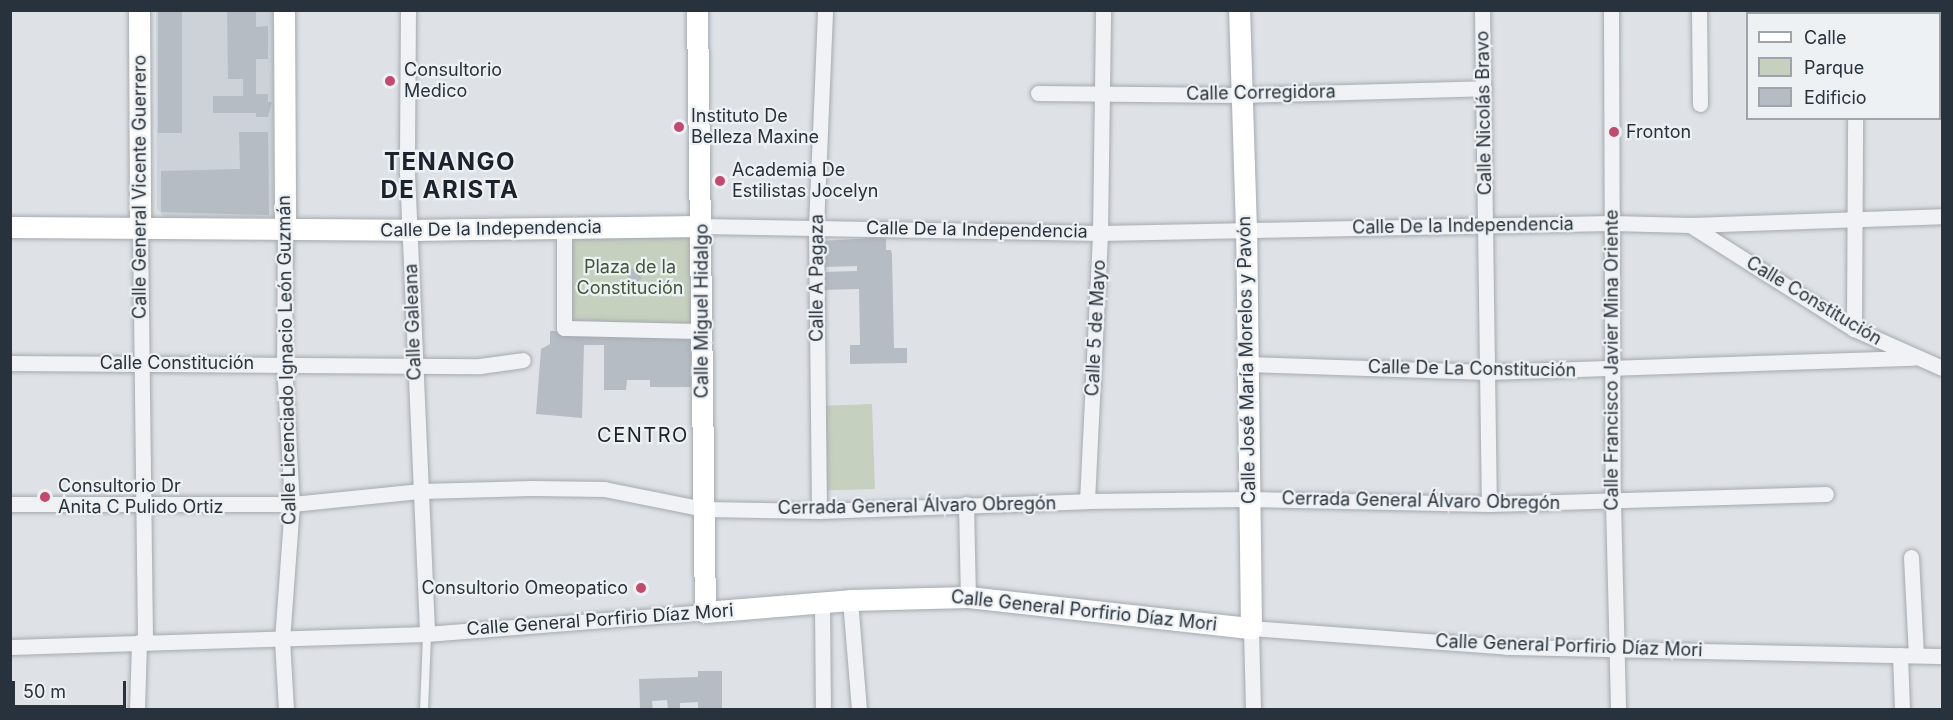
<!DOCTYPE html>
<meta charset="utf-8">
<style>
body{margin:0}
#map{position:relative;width:1953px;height:720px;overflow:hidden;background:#dee2e6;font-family:Inter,sans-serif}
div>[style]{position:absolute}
.built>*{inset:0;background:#ccd2d8}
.green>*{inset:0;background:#c6d0bf;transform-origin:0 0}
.building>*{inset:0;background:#b5bcc3;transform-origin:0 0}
.round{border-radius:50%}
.roads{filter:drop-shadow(0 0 2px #a4aab0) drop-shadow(0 0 2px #a4aab0)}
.lane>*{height:8px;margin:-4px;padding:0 4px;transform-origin:4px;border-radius:4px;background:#f0f2f5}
.street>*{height:15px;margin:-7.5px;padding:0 7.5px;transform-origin:7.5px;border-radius:7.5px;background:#f0f2f5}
.secondary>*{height:21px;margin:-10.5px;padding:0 10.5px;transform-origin:10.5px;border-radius:10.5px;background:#fff}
.dots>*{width:16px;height:16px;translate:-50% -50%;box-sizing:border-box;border:3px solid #edf1f4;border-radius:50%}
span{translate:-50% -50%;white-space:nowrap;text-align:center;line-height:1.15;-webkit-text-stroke:4.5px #edf1f4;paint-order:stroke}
.poi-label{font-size:18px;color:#28323c}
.left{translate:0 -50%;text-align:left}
.right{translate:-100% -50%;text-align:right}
.street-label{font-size:18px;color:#28323c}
.park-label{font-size:18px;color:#415736}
.neighbourhood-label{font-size:20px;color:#1a232d;letter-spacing:1.5px}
.district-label{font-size:24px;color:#1a232d;font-weight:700;letter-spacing:1.5px}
.frame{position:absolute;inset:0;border:12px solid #28323c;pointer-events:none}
.legend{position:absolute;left:1746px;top:12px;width:195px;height:108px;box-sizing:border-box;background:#edf1f4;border:2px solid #9ea5aa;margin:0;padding:8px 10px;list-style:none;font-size:18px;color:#28323c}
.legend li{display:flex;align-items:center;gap:12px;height:30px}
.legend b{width:30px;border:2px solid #9ea5aa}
.scale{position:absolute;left:12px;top:681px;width:114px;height:27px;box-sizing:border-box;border:3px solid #28323c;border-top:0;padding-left:8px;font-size:18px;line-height:21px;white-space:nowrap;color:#28323c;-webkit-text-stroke:4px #edf1f4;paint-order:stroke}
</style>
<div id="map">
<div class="built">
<div style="clip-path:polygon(156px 11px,273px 11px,274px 217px,164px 217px,157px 209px)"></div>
</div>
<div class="green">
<div style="left:692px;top:232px;width:92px;height:125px;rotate:89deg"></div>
<div style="left:872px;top:404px;width:85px;height:48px;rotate:88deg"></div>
</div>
<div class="building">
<div style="left:158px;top:10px;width:24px;height:123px"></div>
<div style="clip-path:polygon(227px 10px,256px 10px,256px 27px,268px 26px,268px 59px,256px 59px,256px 94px,268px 94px,268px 102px,272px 102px,268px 117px,256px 117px,256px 113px,213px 113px,213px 96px,243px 96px,243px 79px,228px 79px)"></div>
<div style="clip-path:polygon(239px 132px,268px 132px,269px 215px,161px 212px,161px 171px,240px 169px)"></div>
<div style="clip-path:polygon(886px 237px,886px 250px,891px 250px,892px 255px,894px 348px,907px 348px,907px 363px,850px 364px,850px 345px,860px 345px,859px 289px,823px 290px,823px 272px,857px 271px,857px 266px,824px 267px,821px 241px)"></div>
<div class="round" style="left:628px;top:268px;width:14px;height:14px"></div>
<div style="clip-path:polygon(550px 331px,691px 332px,691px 387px,650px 387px,650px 380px,627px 380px,626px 390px,604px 390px,604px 345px,584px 345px,582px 418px,536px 414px,541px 349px,550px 344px)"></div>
<div style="clip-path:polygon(698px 671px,722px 671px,722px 710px,698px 710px,698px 702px,680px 703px,680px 710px,668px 710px,667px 700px,652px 701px,653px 710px,640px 710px,639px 679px,698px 677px)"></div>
</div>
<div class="roads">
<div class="lane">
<div style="left:424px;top:710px;width:76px;rotate:-87.7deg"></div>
</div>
<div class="street">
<div style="left:408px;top:10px;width:162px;rotate:90.4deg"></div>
<div style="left:407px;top:172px;width:462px;rotate:87.5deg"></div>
<div style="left:1482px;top:10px;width:494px;rotate:89.2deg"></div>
<div style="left:1611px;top:10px;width:492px;rotate:89.8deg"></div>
<div style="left:1613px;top:502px;width:208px;rotate:88.6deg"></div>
<div style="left:1699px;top:10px;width:94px;rotate:89.4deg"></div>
<div style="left:1858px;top:14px;width:4px;rotate:-90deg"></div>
<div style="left:1038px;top:93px;width:202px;rotate:0.6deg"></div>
<div style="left:1240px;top:95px;width:244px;rotate:-1.6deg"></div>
<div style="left:1690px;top:225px;width:194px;rotate:32.4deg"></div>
<div style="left:1854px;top:329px;width:96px;rotate:23.9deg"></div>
<div style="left:701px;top:226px;width:399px;rotate:1deg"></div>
<div style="left:1100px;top:233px;width:511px;rotate:-1.12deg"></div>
<div style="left:1611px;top:223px;width:79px;rotate:1.5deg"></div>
<div style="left:1690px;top:225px;width:252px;rotate:-2deg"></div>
<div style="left:564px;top:228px;width:100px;rotate:90deg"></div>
<div style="left:564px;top:328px;width:137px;rotate:1.3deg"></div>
<div style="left:140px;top:229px;width:413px;rotate:89.3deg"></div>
<div style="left:285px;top:229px;width:134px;rotate:90.4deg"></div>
<div style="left:284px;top:363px;width:141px;rotate:86.8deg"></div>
<div style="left:292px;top:504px;width:136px;rotate:94.2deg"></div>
<div style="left:282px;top:640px;width:70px;rotate:86.7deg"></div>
<div style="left:1854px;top:329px;width:211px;rotate:-89.7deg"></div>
<div style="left:10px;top:363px;width:470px;rotate:0.4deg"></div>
<div style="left:480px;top:366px;width:43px;rotate:-7.9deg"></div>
<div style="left:1247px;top:364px;width:240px;rotate:1.9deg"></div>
<div style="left:1487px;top:372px;width:426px;rotate:-1.9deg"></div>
<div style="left:1087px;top:501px;width:268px;rotate:-87.2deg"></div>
<div style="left:1100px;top:233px;width:223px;rotate:-89.2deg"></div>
<div style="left:10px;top:504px;width:282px"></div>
<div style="left:292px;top:504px;width:130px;rotate:-5.8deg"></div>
<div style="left:421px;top:491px;width:111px;rotate:-1.5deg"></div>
<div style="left:532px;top:488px;width:72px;rotate:0.8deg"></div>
<div style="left:604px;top:489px;width:102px;rotate:11.3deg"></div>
<div style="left:704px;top:509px;width:115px;rotate:1deg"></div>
<div style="left:819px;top:511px;width:268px;rotate:-2.1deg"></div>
<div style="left:1087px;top:501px;width:161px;rotate:-0.7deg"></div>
<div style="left:1248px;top:499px;width:241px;rotate:1.2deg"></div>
<div style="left:1489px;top:504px;width:337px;rotate:-1.7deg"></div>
<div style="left:966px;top:504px;width:93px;rotate:88.8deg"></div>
<div style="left:819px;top:511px;width:284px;rotate:-90.6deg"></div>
<div style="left:816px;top:227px;width:217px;rotate:-87.6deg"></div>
<div style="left:1911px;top:557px;width:98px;rotate:87.1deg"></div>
<div style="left:850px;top:600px;width:110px;rotate:85.3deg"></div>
<div style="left:822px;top:602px;width:108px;rotate:89.5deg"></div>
<div style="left:10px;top:647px;width:417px;rotate:-1.8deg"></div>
<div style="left:427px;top:634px;width:279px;rotate:-4.5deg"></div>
<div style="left:1900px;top:655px;width:55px;rotate:87.9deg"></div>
<div style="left:137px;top:710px;width:68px;rotate:-88.3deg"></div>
<div style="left:1253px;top:710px;width:82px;rotate:-91.4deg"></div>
<div style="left:1251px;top:628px;width:257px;rotate:4.2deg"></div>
<div style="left:1507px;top:647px;width:435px;rotate:1.2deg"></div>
</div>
<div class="secondary">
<div style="left:139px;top:10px;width:219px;rotate:89.7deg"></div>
<div style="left:284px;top:10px;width:219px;rotate:89.7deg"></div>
<div style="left:697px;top:10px;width:602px;rotate:89.24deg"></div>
<div style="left:705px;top:612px;width:145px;rotate:-4.7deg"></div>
<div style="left:850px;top:600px;width:118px;rotate:-1.5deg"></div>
<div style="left:968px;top:597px;width:285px;rotate:6.3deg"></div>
<div style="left:1251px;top:628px;width:398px;rotate:-90.7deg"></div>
<div style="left:1246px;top:230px;width:220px;rotate:-91.8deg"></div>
<div style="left:10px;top:227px;width:400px;rotate:0.4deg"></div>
<div style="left:410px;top:230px;width:291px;rotate:-0.8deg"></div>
</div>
</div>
<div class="dots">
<div style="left:390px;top:81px;background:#c4496e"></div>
<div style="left:679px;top:127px;background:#c4496e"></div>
<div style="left:1614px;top:132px;background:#c4496e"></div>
<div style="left:720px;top:181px;background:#c4496e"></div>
<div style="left:45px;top:497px;background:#c4496e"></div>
<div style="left:641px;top:588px;background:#c4496e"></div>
</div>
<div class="poi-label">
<span class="left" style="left:404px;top:81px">Consultorio<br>Medico</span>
<span class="left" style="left:691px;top:127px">Instituto De<br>Belleza Maxine</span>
<span class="left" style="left:1626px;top:132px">Fronton</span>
<span class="left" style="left:732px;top:181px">Academia De<br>Estilistas Jocelyn</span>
<span class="left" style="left:58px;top:497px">Consultorio Dr<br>Anita C Pulido Ortiz</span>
<span class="right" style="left:628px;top:588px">Consultorio Omeopatico</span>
</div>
<div class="street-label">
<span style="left:1261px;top:93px;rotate:-1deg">Calle Corregidora</span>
<span style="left:1484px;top:113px;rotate:-91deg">Calle Nicolás Bravo</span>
<span style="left:140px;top:187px;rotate:-90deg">Calle General Vicente Guerrero</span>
<span style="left:1463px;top:226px;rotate:-1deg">Calle De la Independencia</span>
<span style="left:491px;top:229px;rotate:-1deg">Calle De la Independencia</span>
<span style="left:977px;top:230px;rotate:1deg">Calle De la Independencia</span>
<span style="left:817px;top:278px;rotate:-90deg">Calle A Pagaza</span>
<span style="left:1814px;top:301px;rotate:31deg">Calle Constitución</span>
<span style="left:702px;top:311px;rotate:-90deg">Calle Miguel Hidalgo</span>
<span style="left:413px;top:322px;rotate:-92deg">Calle Galeana</span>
<span style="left:1096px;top:328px;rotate:-87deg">Calle 5 de Mayo</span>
<span style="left:287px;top:360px;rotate:-91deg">Calle Licenciado Ignacio León Guzmán</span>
<span style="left:1247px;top:360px;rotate:-91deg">Calle José María Morelos y Pavón</span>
<span style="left:1612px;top:360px;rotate:-90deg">Calle Francisco Javier Mina Oriente</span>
<span style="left:177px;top:363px">Calle Constitución</span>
<span style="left:1472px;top:369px;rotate:1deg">Calle De La Constitución</span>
<span style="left:1421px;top:501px;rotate:1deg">Cerrada General Álvaro Obregón</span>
<span style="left:917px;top:506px;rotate:-1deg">Cerrada General Álvaro Obregón</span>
<span style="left:1084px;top:611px;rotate:6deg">Calle General Porfirio Díaz Mori</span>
<span style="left:600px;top:620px;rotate:-4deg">Calle General Porfirio Díaz Mori</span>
<span style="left:1569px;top:646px;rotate:2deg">Calle General Porfirio Díaz Mori</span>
</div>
<div class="park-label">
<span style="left:630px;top:278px">Plaza de la<br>Constitución</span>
</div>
<div class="neighbourhood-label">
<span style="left:643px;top:435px">CENTRO</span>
</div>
<div class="district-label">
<span style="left:450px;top:176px">TENANGO<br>DE ARISTA</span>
</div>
<div class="frame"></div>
<ul class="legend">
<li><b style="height:8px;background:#fff"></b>Calle</li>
<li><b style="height:16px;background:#c6d0bf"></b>Parque</li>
<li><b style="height:16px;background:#b5bcc3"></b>Edificio</li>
</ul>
<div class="scale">50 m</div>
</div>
